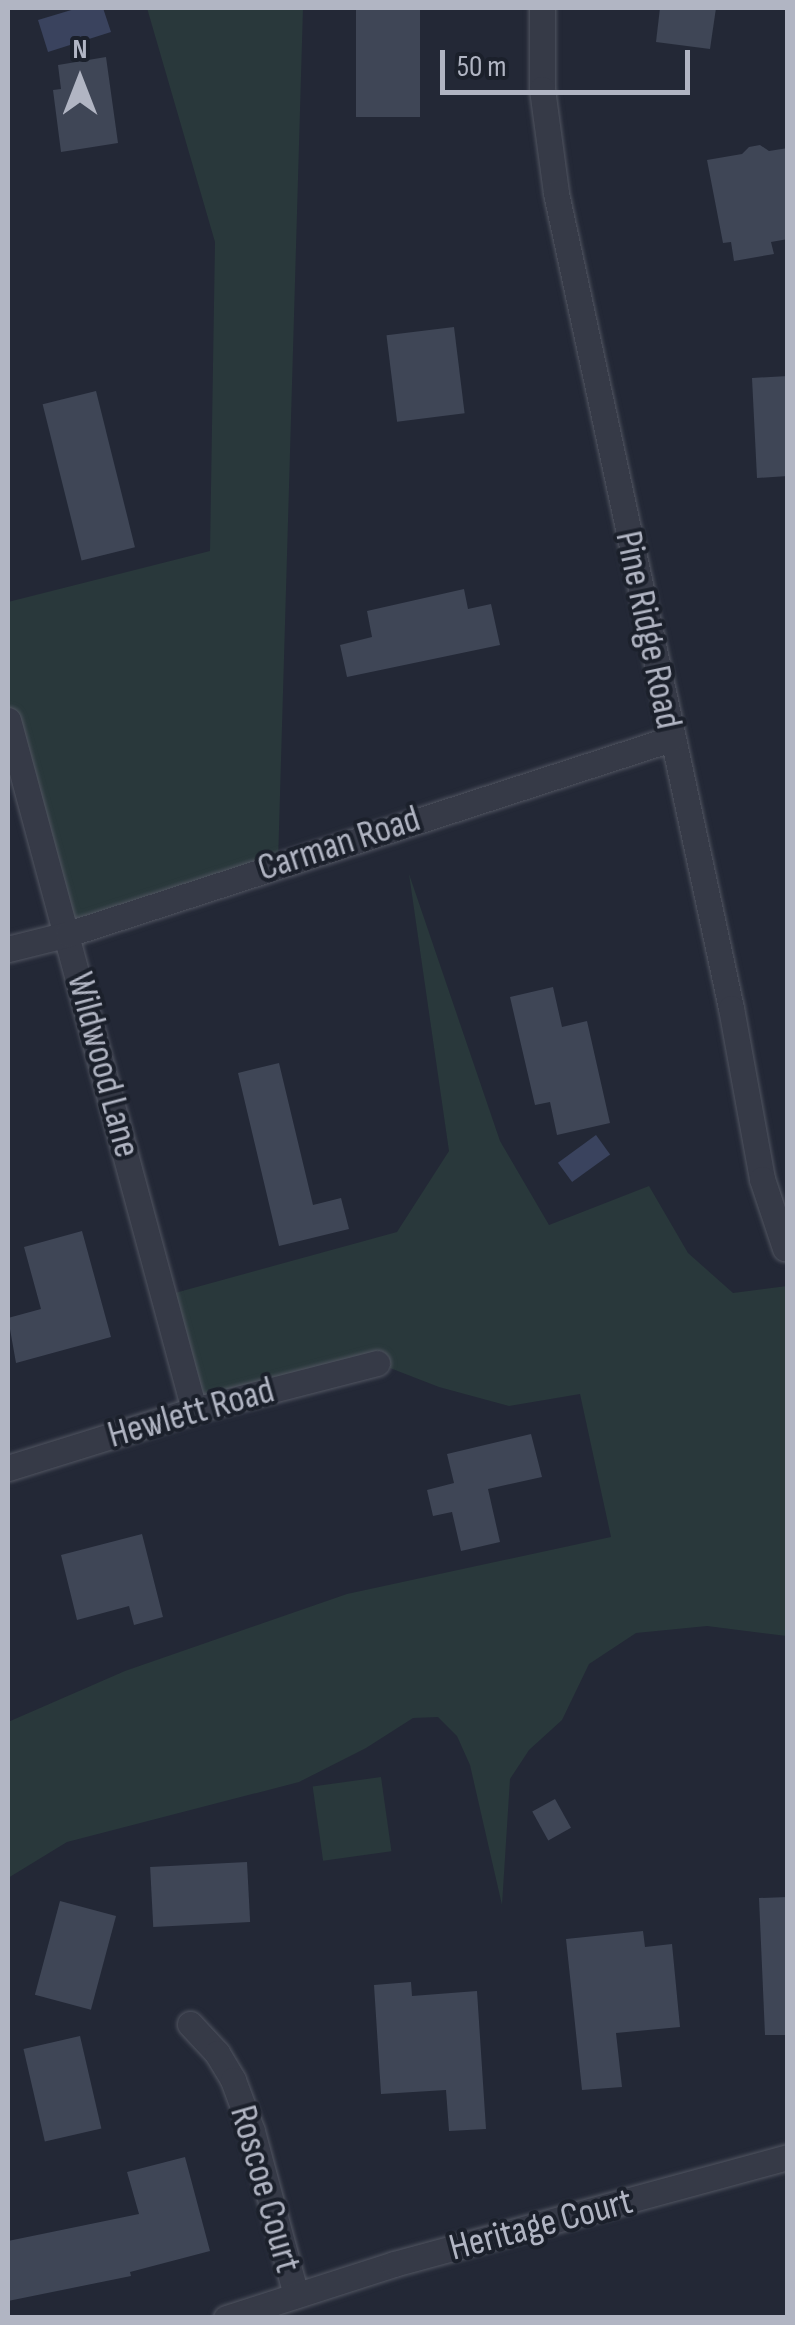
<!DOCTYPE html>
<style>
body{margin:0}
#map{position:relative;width:795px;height:2325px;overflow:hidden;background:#232836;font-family:"Sofia Sans Condensed",sans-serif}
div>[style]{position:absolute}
.green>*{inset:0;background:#29383b;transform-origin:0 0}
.water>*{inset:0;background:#3a435e;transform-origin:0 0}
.building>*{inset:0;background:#3f4656;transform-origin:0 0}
.roads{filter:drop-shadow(0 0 2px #515561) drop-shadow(0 0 2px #515561)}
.street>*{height:25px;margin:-12.5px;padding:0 12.5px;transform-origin:12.5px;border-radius:12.5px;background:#363a47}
span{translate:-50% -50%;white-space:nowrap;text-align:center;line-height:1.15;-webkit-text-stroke:8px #1b202b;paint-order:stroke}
.street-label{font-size:38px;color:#b1b5c3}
.frame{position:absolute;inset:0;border:10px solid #b1b5c3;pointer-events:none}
.north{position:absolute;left:30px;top:30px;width:100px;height:100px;-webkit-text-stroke:8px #1b202b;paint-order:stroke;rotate:0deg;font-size:28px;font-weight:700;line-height:40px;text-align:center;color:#b1b5c3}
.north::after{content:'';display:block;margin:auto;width:35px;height:45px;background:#b1b5c3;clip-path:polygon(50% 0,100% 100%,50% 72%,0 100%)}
.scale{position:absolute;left:440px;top:50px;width:250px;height:45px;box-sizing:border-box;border:5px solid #b1b5c3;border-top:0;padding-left:12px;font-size:30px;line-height:35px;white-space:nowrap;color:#b1b5c3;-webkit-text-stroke:8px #1b202b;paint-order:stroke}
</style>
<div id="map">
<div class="green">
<div style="clip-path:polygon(147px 8px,303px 8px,278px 863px,68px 934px,8px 720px,8px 602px,210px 551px,215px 242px)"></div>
<div style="clip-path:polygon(409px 874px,500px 1141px,549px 1225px,649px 1186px,688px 1253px,733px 1293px,787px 1286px,787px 1636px,707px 1626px,636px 1633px,589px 1664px,562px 1720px,529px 1750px,510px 1779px,502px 1905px,470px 1765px,457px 1736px,438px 1717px,413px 1718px,366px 1748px,299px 1782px,67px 1842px,8px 1878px,8px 1722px,125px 1671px,347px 1594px,611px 1537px,580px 1394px,509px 1406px,439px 1387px,377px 1363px,194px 1410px,164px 1296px,397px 1232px,449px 1151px)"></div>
<div style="left:381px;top:1777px;width:75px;height:69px;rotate:82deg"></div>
</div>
<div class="water">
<div style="clip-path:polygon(78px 8px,103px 8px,111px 32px,48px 52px,38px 20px)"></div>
<div style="left:596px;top:1135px;width:24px;height:47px;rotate:54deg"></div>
</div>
<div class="building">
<div style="left:356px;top:8px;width:64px;height:109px"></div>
<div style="clip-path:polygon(660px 8px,716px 8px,710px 49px,656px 42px)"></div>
<div style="clip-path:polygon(106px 57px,118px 143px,61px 152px,53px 90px,61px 89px,58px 65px)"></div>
<div style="clip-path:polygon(760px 145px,769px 151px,788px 148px,788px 239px,771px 242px,774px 254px,734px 261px,731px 242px,723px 243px,707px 160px,742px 154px,749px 147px)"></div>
<div style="left:454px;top:327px;width:87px;height:68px;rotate:83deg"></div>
<div style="clip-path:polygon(788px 376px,788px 476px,757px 478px,752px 378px)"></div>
<div style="left:96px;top:391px;width:161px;height:55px;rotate:76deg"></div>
<div style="clip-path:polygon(464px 589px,468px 609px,491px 604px,500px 645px,347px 677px,340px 645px,372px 637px,367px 611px)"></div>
<div style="clip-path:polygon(553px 987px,562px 1027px,587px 1021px,610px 1123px,557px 1135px,550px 1102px,535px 1105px,510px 997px)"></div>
<div style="clip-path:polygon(279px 1063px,313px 1205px,341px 1198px,349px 1229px,279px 1246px,238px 1073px)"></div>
<div style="clip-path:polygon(82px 1231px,111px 1337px,16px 1363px,8px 1318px,41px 1309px,24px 1247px)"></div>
<div style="clip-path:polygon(531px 1434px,542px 1477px,488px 1489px,500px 1542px,461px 1551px,452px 1512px,433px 1516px,427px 1490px,454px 1483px,447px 1454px)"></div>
<div style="clip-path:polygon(142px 1534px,163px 1617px,134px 1625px,129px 1606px,77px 1620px,61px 1555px)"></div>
<div style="left:555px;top:1799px;width:33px;height:26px;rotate:61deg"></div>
<div style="left:247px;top:1862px;width:60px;height:97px;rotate:87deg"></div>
<div style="clip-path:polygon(788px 1897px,788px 2035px,765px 2035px,759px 1898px)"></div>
<div style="left:60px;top:1901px;width:58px;height:97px;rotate:15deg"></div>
<div style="clip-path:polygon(643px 1931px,645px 1947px,672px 1944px,680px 2027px,616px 2033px,622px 2087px,582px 2090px,566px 1939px)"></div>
<div style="clip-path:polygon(411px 1982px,412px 1996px,477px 1991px,486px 2129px,449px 2131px,446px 2090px,381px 2094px,374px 1985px)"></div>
<div style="left:80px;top:2036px;width:95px;height:58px;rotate:77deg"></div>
<div style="clip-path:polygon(185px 2157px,210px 2251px,130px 2272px,131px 2276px,8px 2301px,8px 2241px,139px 2214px,127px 2172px)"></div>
</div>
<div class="roads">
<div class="street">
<div style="left:542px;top:8px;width:81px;rotate:90deg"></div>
<div style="left:542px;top:89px;width:105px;rotate:82.3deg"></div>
<div style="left:556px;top:193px;width:834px;rotate:77.88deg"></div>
<div style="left:731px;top:1008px;width:174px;rotate:79.7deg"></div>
<div style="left:762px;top:1179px;width:73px;rotate:71.6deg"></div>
<div style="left:8px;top:720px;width:715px;rotate:74.91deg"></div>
<div style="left:8px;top:949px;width:62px;rotate:-14deg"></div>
<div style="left:68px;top:934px;width:634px;rotate:-17.92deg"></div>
<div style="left:8px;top:1468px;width:195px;rotate:-17.3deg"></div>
<div style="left:194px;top:1410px;width:189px;rotate:-14.4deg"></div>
<div style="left:190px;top:2024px;width:40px;rotate:47deg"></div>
<div style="left:217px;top:2053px;width:31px;rotate:59deg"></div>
<div style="left:233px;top:2080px;width:54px;rotate:69.6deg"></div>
<div style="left:252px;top:2131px;width:170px;rotate:75deg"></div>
<div style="left:226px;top:2318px;width:176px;rotate:-17.8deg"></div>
<div style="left:394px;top:2264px;width:408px;rotate:-15.2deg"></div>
</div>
</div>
<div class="street-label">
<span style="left:648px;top:630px;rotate:78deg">Pine Ridge Road</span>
<span style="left:339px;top:844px;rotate:-18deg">Carman Road</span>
<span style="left:103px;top:1065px;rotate:75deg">Wildwood Lane</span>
<span style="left:191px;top:1413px;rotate:-16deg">Hewlett Road</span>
<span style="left:265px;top:2189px;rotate:74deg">Roscoe Court</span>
<span style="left:541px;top:2225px;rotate:-15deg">Heritage Court</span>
</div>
<div class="frame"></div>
<div class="north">N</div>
<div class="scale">50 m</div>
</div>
